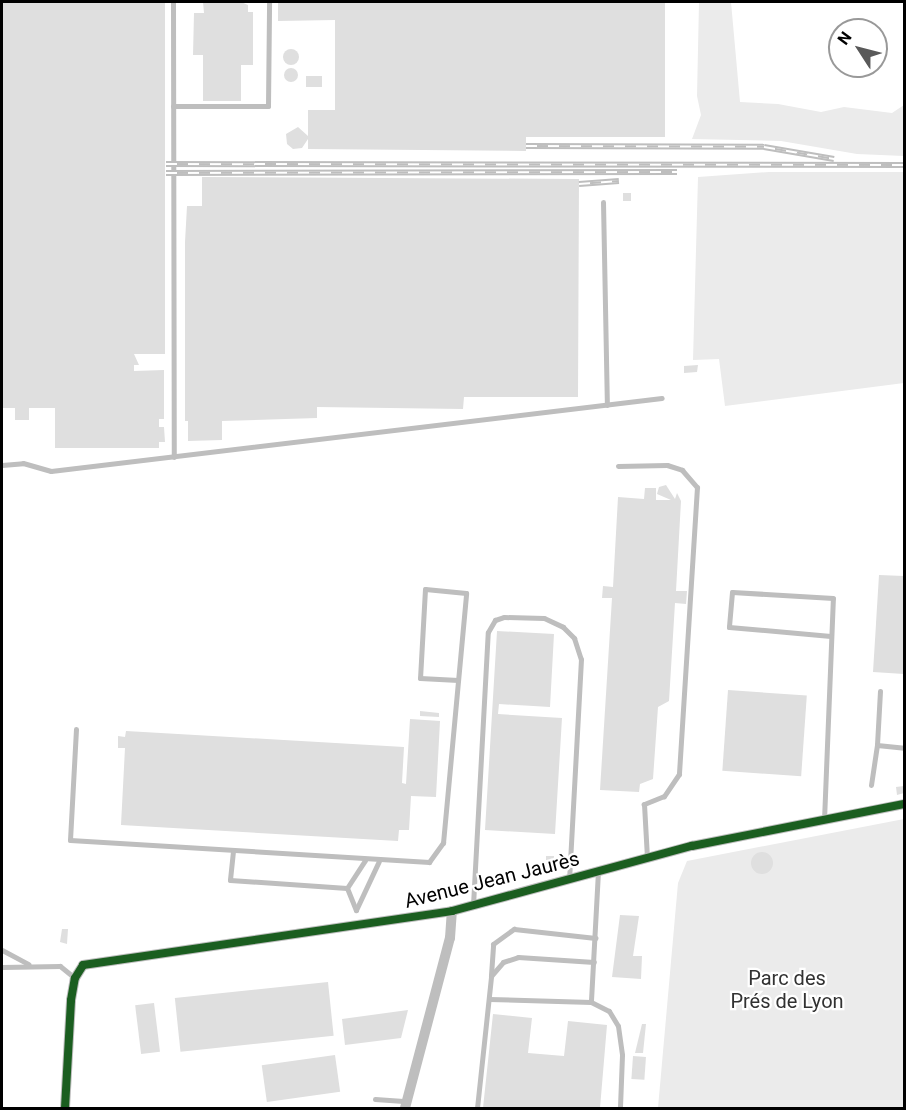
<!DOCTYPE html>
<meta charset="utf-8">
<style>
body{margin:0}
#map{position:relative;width:906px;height:1110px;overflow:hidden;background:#fff;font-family:Roboto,sans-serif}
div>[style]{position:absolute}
.green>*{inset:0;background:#ebebeb}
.building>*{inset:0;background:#dfdfdf;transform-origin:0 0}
.round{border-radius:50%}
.lane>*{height:5px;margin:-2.5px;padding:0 2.5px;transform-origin:2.5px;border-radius:2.5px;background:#bebebe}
.street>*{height:10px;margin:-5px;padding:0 5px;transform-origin:5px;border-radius:5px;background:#bebebe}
.rail>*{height:6px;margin-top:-3px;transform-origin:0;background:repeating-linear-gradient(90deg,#fff 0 11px,#bebebe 0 22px);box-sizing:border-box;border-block:2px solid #bebebe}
.cycleway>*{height:8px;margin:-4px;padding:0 4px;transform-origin:4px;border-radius:4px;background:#1b5e20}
span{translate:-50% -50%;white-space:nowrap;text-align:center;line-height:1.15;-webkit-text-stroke:4.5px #fff;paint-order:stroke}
.street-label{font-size:20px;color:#000}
.park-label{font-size:20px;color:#323232}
.frame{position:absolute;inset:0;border:3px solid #000;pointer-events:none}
.north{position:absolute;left:828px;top:18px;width:60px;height:60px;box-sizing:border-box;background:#fff;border:2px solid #999;border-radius:50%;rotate:306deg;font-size:16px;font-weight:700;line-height:24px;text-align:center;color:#000}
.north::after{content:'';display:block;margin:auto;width:21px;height:27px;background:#595959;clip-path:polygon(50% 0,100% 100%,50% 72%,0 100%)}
</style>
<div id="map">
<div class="green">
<div style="clip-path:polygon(699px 2px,731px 2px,740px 102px,778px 104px,821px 112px,844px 107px,892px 113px,904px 105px,904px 156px,857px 154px,781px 141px,692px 139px,701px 115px,697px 96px)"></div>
<div style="clip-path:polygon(769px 172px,904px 172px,904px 383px,725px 406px,719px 359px,693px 360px,698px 177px)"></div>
<div style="clip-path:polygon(904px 819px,904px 1108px,658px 1108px,678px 883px,687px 861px)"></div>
</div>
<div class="building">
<div style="clip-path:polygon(2px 2px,165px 2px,165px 354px,134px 354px,139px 365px,134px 365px,134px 371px,164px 370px,164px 419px,159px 419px,159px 427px,164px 427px,165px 442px,159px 442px,159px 448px,55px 448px,55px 408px,29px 408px,29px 420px,15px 420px,15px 408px,2px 408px)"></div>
<div style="clip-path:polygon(203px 2px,241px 2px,248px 5px,248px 12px,253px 12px,253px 65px,241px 65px,241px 101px,203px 101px,203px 55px,193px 55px,194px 13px,204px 13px)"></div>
<div style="clip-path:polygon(278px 2px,665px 2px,665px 137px,526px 137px,526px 151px,308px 149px,308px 139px,302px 148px,293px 149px,287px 144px,286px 134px,298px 127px,308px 136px,308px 110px,335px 110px,335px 20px,278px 21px)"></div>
<div class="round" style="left:283px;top:49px;width:16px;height:16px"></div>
<div class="round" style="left:284px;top:68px;width:14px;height:14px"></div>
<div style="left:306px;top:76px;width:16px;height:11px"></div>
<div style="clip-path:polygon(202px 177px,579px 179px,578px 397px,464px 397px,463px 409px,317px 407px,317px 418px,222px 421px,222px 440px,188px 441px,188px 421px,185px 421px,185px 242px,187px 206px,202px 206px)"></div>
<div style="left:623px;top:193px;width:8px;height:8px"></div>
<div style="clip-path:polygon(698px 365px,697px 372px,684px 373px,684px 366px)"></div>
<div style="clip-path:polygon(666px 485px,675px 499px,677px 493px,681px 501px,676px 591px,687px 591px,686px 604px,675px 603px,669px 701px,658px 707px,653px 779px,640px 784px,639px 792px,600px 790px,612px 598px,602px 598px,603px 586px,613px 587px,618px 497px,644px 499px,645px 488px,656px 488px,656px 500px,671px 500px,657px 494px,659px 487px)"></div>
<div style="clip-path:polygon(879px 575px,904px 576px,904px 674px,873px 672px)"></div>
<div style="clip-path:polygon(497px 631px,554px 634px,550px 707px,499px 704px,498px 714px,562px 718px,555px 834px,485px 830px)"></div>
<div style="left:728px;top:690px;width:79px;height:81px;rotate:4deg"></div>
<div style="clip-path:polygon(420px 711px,439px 713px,439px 717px,420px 716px)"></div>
<div style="clip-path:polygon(410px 719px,440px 721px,436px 797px,411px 796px,409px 830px,399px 830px,398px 841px,121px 825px,125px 748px,118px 748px,118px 736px,125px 737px,126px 731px,404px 747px,402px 783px,406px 784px)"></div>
<div style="clip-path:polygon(904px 786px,904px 793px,897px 795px,896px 787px)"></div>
<div class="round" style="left:751px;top:852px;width:22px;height:22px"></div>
<div style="clip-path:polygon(546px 856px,554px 856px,553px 865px,546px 864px)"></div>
<div style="clip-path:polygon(620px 915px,639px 916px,633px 956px,642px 956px,641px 979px,612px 977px)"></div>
<div style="clip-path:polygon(62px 929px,68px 929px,67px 944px,60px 942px)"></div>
<div style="left:328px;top:982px;width:54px;height:154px;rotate:84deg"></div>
<div style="left:154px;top:1003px;width:49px;height:19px;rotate:83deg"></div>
<div style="clip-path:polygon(408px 1010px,401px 1038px,345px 1045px,342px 1019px)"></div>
<div style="clip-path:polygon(493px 1014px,532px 1018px,528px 1053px,564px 1056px,568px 1021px,607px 1025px,600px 1108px,483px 1108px)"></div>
<div style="clip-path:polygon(642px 1024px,646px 1024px,643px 1053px,635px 1053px)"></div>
<div style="left:335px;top:1055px;width:37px;height:74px;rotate:82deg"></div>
<div style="left:633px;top:1056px;width:13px;height:23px;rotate:4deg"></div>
</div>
<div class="lane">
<div style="left:173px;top:2px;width:455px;rotate:89.9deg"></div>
<div style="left:173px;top:106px;width:95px"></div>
<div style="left:268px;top:106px;width:104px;rotate:-89.4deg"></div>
<div style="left:603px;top:202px;width:203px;rotate:88.9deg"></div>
<div style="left:2px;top:465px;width:21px;rotate:-5deg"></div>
<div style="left:23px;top:463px;width:29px;rotate:16deg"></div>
<div style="left:51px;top:471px;width:615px;rotate:-6.81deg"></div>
<div style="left:618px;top:466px;width:49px;rotate:-1.2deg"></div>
<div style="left:667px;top:465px;width:16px;rotate:18deg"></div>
<div style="left:682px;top:470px;width:23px;rotate:49deg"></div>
<div style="left:697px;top:487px;width:288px;rotate:93.6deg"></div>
<div style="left:679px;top:774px;width:27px;rotate:124deg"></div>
<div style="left:664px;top:796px;width:22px;rotate:158deg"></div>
<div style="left:644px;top:804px;width:54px;rotate:86.8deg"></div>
<div style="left:880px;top:691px;width:54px;rotate:93.2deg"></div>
<div style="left:877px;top:745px;width:27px;rotate:6deg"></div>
<div style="left:76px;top:729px;width:111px;rotate:93.1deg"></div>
<div style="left:70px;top:840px;width:360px;rotate:3.5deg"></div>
<div style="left:429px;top:862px;width:24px;rotate:-54deg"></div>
<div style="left:443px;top:843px;width:251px;rotate:-84.7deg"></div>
<div style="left:466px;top:593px;width:41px;rotate:-174.4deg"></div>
<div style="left:425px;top:589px;width:89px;rotate:93.2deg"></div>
<div style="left:420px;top:678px;width:38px;rotate:3deg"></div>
<div style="left:871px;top:785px;width:40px;rotate:-81.5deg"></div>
<div style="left:824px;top:820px;width:222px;rotate:-87.7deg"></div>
<div style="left:833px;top:598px;width:101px;rotate:-176.6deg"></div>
<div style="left:732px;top:592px;width:35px;rotate:95deg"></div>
<div style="left:729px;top:627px;width:102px;rotate:5deg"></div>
<div style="left:233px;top:851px;width:29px;rotate:96deg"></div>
<div style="left:230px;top:880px;width:117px;rotate:3.9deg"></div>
<div style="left:347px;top:888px;width:33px;rotate:-57deg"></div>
<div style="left:598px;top:871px;width:131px;rotate:93.1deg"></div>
<div style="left:591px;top:1002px;width:20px;rotate:27deg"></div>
<div style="left:609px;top:1011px;width:17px;rotate:59deg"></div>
<div style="left:618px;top:1026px;width:29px;rotate:82deg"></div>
<div style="left:622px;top:1055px;width:53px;rotate:92.2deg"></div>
<div style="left:347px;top:888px;width:24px;rotate:68deg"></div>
<div style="left:356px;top:910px;width:54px;rotate:-64.9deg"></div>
<div style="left:473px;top:905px;width:273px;rotate:-86.9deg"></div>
<div style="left:488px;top:632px;width:14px;rotate:-60deg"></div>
<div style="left:495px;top:620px;width:9px;rotate:-18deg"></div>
<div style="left:504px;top:617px;width:40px;rotate:1.4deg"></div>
<div style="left:544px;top:618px;width:21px;rotate:25deg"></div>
<div style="left:563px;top:627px;width:16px;rotate:45deg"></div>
<div style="left:574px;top:638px;width:22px;rotate:72deg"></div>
<div style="left:581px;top:659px;width:220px;rotate:93.1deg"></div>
<div style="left:2px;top:950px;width:30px;rotate:28deg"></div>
<div style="left:2px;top:967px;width:58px;rotate:-1deg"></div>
<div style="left:60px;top:966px;width:19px;rotate:39deg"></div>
<div style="left:491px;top:975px;width:31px;rotate:-86deg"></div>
<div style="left:493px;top:944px;width:26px;rotate:-36deg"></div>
<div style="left:514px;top:929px;width:82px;rotate:6.3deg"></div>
<div style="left:489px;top:999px;width:102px;rotate:1.7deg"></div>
<div style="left:375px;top:1099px;width:32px;rotate:4deg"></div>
<div style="left:477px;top:1108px;width:133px;rotate:-83.9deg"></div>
<div style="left:491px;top:976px;width:18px;rotate:-49deg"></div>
<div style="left:503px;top:962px;width:16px;rotate:-18deg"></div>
<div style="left:518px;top:957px;width:76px;rotate:3.8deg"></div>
</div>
<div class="street">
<div style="left:65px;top:1108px;width:108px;rotate:-86.8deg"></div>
<div style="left:71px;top:1000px;width:22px;rotate:-80deg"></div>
<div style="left:75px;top:978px;width:15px;rotate:-58deg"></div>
<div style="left:83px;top:965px;width:373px;rotate:-8.3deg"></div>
<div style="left:452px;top:911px;width:249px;rotate:-15.2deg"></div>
<div style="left:692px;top:846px;width:216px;rotate:-11.2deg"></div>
<div style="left:405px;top:1108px;width:176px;rotate:-75.2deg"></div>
<div style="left:450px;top:938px;width:27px;rotate:-86deg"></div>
</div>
<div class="rail">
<div style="left:526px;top:146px;width:238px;rotate:0.2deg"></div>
<div style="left:764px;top:147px;width:71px;rotate:9.7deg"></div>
<div style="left:166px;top:164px;width:738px;rotate:0.08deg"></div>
<div style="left:166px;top:173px;width:511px;rotate:-0.11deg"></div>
<div style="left:579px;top:184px;width:40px;rotate:-4.3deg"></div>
</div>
<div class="cycleway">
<div style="left:65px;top:1108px;width:108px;rotate:-86.8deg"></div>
<div style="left:71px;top:1000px;width:22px;rotate:-80deg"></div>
<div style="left:75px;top:978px;width:15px;rotate:-58deg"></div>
<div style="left:83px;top:965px;width:373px;rotate:-8.3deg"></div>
<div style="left:452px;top:911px;width:249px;rotate:-15.2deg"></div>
<div style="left:692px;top:846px;width:216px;rotate:-11.2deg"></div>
</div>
<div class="street-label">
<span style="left:492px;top:880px;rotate:-14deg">Avenue Jean Jaurès</span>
</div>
<div class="park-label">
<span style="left:787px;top:990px">Parc des<br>Prés de Lyon</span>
</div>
<div class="frame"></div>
<div class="north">N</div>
</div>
